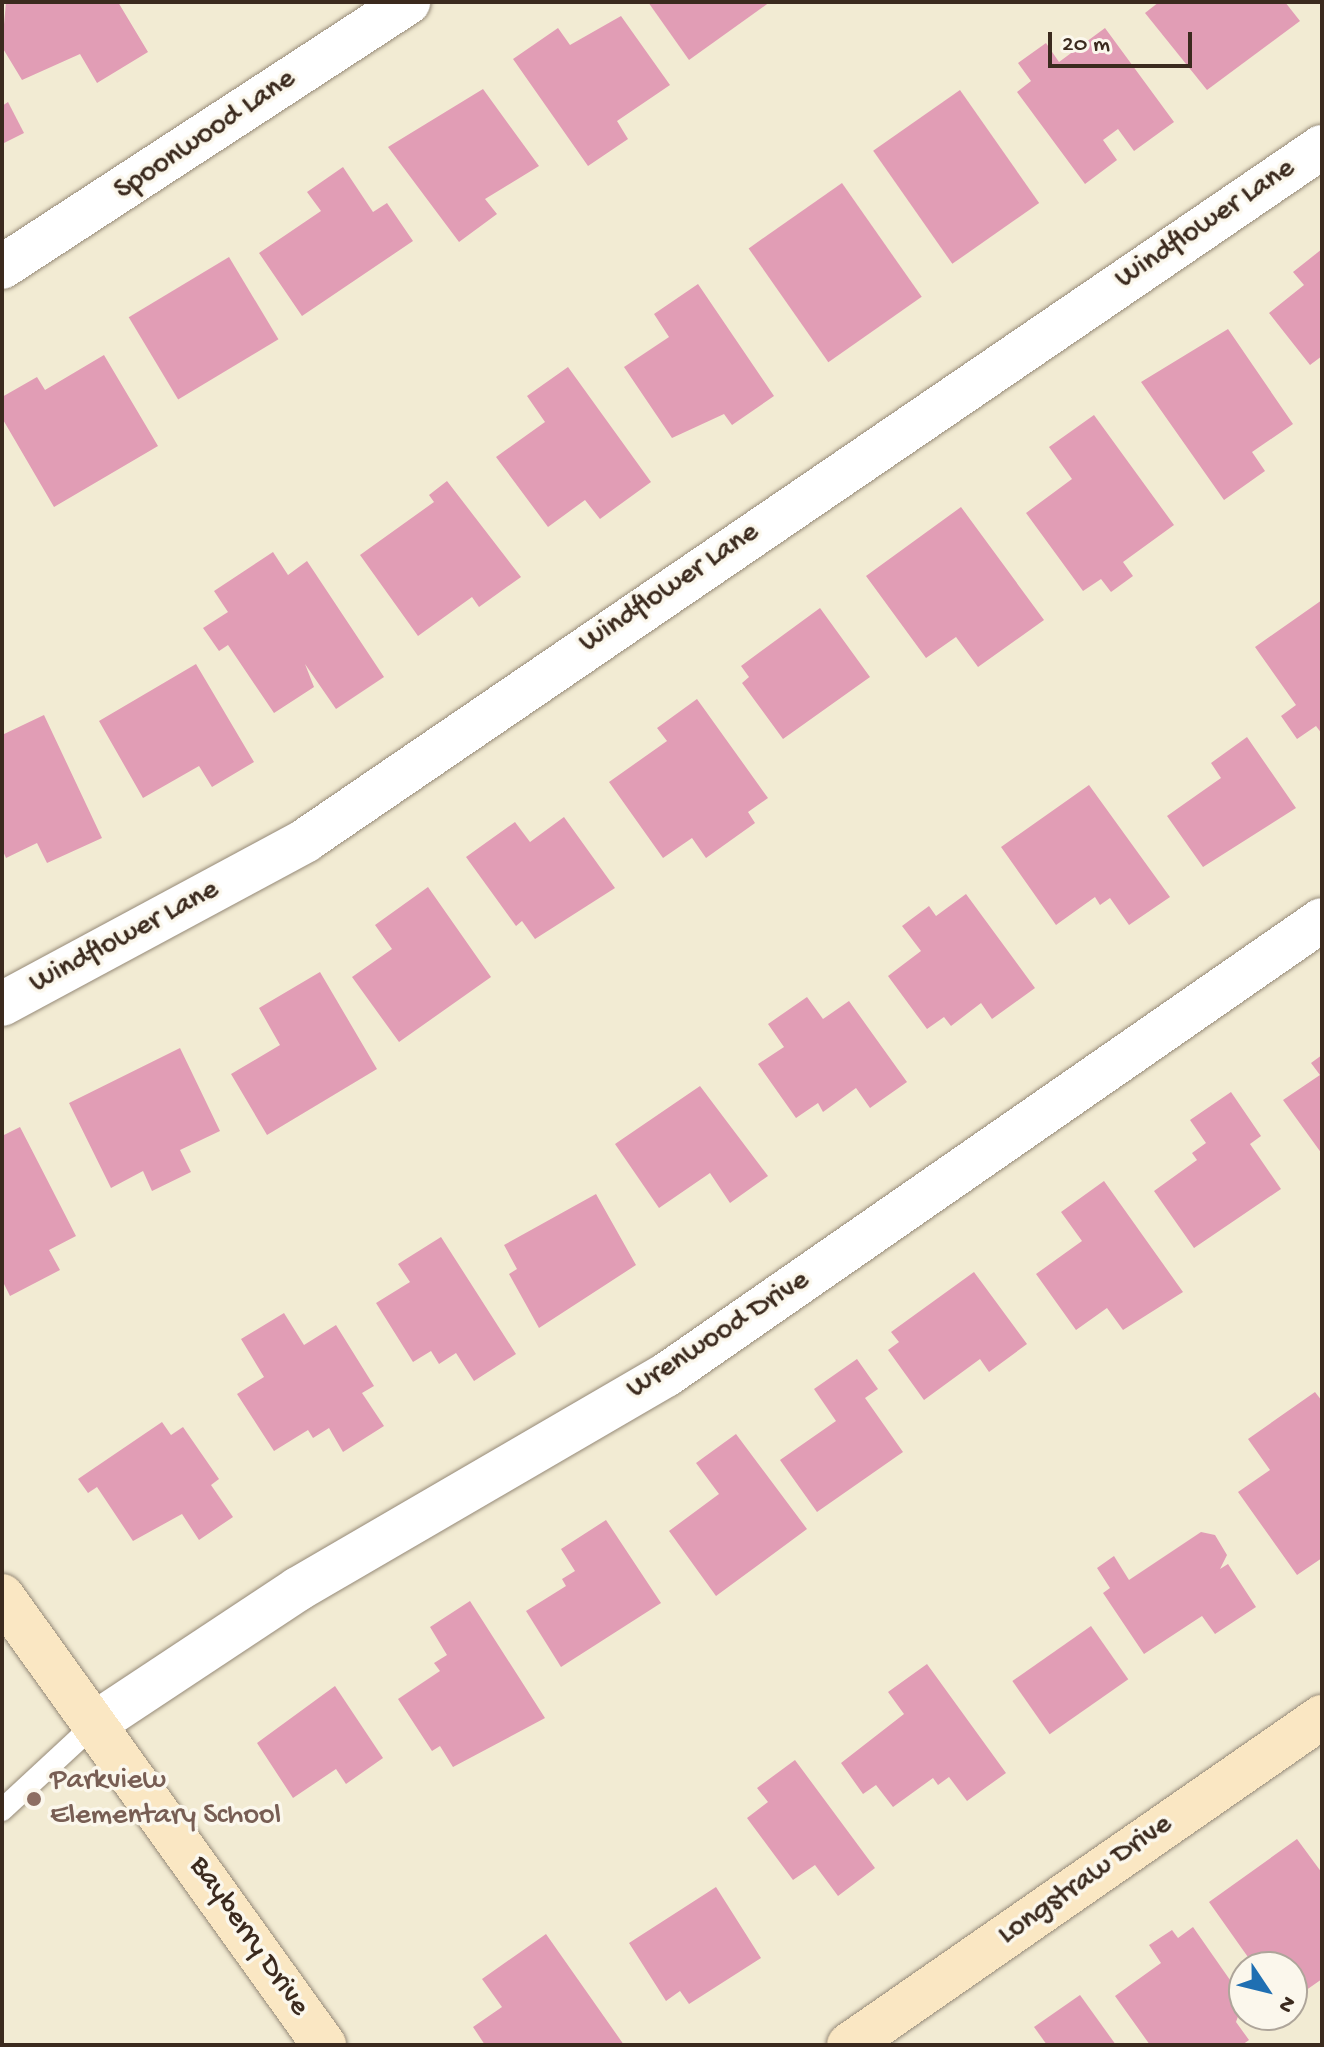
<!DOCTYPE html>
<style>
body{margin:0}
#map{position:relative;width:1324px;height:2047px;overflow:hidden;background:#f2ebd3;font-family:"Gochi Hand",sans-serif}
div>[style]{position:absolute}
.building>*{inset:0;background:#e19db5;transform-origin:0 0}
.roads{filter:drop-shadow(0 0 2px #968a78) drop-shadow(0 0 2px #968a78)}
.lane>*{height:22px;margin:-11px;padding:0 11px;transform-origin:11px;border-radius:11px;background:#fff}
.street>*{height:44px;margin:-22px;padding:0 22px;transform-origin:22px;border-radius:22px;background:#fff}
.secondary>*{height:44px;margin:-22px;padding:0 22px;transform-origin:22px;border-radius:22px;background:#fae7c3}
.dots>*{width:22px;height:22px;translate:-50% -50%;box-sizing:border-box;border:4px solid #fbf7ec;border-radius:50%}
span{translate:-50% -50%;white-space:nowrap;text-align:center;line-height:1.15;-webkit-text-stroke:7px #fbf7ec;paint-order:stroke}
.street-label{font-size:30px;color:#3b2a1e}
.education-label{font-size:30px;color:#785e54}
.left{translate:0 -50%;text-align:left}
.frame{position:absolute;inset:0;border:4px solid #3b2a1e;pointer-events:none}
.north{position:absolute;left:1228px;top:1951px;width:80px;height:80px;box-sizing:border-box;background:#fbf7ec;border:2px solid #aea59a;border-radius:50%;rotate:125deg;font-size:22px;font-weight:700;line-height:32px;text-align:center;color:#3b2a1e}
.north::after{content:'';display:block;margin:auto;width:28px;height:36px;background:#1f6fb2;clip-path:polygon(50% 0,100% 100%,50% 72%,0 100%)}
.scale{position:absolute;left:1048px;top:32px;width:144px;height:36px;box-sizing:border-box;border:4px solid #3b2a1e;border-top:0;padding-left:10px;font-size:24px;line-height:28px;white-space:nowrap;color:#3b2a1e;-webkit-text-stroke:6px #fbf7ec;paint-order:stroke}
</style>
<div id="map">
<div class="building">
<div style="clip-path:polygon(6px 2px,118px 2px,148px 52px,97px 83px,80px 54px,22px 80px,2px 47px)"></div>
<div style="clip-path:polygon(648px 2px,770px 2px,689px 60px)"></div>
<div style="clip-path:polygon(1159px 2px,1285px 2px,1300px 21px,1207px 90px,1145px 13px)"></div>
<div style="clip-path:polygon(621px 16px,670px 85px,617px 121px,628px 139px,588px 166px,513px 59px,558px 28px,570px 45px)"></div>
<div style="clip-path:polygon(1105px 28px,1174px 122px,1134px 151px,1118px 129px,1103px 140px,1117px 160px,1085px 184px,1017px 92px,1031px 81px,1018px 63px,1046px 43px,1059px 62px)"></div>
<div style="clip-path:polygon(483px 89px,539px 166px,485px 199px,497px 214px,459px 242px,388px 147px)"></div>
<div style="left:960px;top:90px;width:138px;height:106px;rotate:55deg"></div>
<div style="clip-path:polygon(8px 102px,24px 133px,2px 144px,2px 106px)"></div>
<div style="clip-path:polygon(343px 167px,373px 212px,387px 203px,413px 241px,302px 316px,259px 253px,321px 211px,307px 192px)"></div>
<div style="left:842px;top:183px;width:139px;height:114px;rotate:55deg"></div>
<div style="clip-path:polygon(1322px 249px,1322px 356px,1310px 365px,1269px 313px,1304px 285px,1293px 272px)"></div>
<div style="left:229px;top:257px;width:96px;height:117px;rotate:59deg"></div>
<div style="clip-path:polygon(698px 284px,774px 396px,732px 425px,724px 414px,672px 438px,624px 367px,669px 337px,654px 314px)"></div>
<div style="clip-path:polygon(1228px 329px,1293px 424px,1252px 452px,1265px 471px,1224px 500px,1141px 382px)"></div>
<div style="clip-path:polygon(104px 355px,158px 446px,54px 507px,2px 418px,2px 397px,37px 377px,45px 390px)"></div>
<div style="clip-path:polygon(568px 367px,651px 482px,600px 519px,585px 500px,548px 527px,496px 457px,545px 422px,527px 396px)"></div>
<div style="clip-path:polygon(1094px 415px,1174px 525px,1123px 562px,1133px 576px,1111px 592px,1101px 579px,1083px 591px,1026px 513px,1072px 479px,1049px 447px)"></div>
<div style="clip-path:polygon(447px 481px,521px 577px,479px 607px,472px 597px,418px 636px,360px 555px,434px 502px,429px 495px)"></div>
<div style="clip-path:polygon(961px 507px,1044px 620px,978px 667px,956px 637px,926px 658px,866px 576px)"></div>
<div style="clip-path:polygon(273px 552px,288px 575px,307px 561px,384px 677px,336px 709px,305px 664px,314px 687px,274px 713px,228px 645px,219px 651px,203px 628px,228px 612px,214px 591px)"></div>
<div style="clip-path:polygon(1322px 600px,1322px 734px,1316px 726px,1297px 739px,1281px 716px,1296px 705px,1255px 647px)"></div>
<div style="clip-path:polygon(820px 608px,870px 677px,783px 739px,742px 683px,749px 677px,741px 666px)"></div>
<div style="clip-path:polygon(196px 664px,254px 762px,212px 787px,199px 766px,143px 798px,99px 721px)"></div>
<div style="clip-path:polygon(697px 699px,768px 798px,748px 812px,755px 823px,706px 858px,692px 838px,663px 858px,609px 782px,667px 741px,657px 728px)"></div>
<div style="clip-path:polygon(44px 715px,102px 838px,47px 863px,37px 843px,6px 858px,2px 849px,2px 735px)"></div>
<div style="clip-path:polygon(1247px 737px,1296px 808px,1203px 867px,1167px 816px,1221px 778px,1211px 763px)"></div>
<div style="clip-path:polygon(1089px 785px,1170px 897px,1129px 925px,1110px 898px,1100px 905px,1095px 897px,1056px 925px,1001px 847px)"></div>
<div style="clip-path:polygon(564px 817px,615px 888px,535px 939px,522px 921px,516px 926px,466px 857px,515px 822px,530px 842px)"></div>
<div style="clip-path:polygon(428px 887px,491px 977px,399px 1042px,352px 977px,392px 949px,375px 925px)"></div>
<div style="clip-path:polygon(966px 894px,1035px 988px,992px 1019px,981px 1003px,951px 1026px,944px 1017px,927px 1029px,888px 976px,921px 951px,902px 926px,929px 906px,936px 916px)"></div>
<div style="clip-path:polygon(320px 972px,377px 1069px,267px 1135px,231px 1074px,280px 1045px,259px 1008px)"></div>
<div style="clip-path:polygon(807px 997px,823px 1019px,849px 1001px,907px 1082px,870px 1108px,856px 1088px,823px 1112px,818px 1103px,796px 1118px,758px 1064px,784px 1047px,768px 1024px)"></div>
<div style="clip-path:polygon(180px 1048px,220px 1131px,180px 1150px,191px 1172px,152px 1191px,143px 1171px,111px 1188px,69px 1103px)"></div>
<div style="clip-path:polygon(1322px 1055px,1322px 1154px,1283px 1100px,1320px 1075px,1311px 1063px)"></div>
<div style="clip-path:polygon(700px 1086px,768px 1176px,730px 1203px,710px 1173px,659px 1208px,615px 1144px)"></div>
<div style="clip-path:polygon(1231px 1092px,1261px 1136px,1250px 1144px,1281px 1189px,1194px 1248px,1154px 1191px,1197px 1160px,1192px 1153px,1206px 1143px,1190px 1120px)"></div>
<div style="clip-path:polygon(20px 1127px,76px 1236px,49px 1250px,60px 1270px,10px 1296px,2px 1280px,2px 1136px)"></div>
<div style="clip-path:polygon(1104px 1181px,1183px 1292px,1123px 1330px,1107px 1308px,1076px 1330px,1036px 1274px,1082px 1241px,1061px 1212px)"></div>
<div style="clip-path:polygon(596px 1194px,636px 1265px,539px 1328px,509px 1274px,517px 1269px,504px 1245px)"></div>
<div style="clip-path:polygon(441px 1237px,516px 1354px,474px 1381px,456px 1353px,439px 1364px,431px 1351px,413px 1362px,376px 1303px,410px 1282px,398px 1264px)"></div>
<div style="clip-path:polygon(974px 1272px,1027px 1344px,989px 1372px,980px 1359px,924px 1400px,888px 1350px,899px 1342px,891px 1332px)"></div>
<div style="clip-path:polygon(284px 1313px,304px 1345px,336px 1325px,374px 1386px,362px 1393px,384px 1426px,343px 1452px,329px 1428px,313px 1438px,308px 1430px,274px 1451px,237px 1394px,264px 1377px,241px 1339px)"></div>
<div style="clip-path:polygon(857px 1359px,878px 1389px,865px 1398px,903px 1452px,817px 1512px,780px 1460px,836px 1421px,814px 1389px)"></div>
<div style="clip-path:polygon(1315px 1392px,1322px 1401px,1322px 1558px,1297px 1575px,1238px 1492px,1270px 1470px,1248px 1439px)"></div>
<div style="clip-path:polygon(162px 1422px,171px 1435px,183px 1427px,219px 1479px,211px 1485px,233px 1517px,199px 1540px,182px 1514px,133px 1541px,97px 1487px,88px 1493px,78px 1479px)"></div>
<div style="clip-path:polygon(736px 1434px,807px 1529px,716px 1596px,669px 1531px,719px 1494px,696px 1463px)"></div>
<div style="clip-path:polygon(606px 1520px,661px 1603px,561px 1667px,526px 1611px,566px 1586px,562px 1579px,575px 1571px,561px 1549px)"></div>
<div style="clip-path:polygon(1201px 1532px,1215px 1535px,1227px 1555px,1220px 1569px,1228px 1564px,1256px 1607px,1215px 1634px,1202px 1616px,1144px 1654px,1103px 1593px,1110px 1588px,1097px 1568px,1114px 1556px,1129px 1580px)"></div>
<div style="clip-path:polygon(470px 1601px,545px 1718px,453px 1767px,440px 1746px,432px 1751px,398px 1699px,440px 1671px,434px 1663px,447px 1655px,430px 1627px)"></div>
<div style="left:1091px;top:1626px;width:65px;height:96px;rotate:55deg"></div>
<div style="clip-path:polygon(927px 1664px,1006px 1773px,967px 1801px,949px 1777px,938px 1785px,933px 1778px,893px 1807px,876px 1785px,863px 1794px,841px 1763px,904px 1714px,888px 1692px)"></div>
<div style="clip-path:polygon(335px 1686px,383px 1758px,346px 1784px,336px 1769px,293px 1798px,257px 1743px)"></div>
<div style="clip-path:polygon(795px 1760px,875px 1868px,838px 1896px,815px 1865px,793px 1880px,747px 1818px,768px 1802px,757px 1788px)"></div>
<div style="clip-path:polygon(1297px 1839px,1322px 1873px,1322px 1979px,1292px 2000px,1292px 1967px,1255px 1967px,1209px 1902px)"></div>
<div style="clip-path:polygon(716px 1887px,761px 1958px,689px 2004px,680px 1991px,666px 2001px,629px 1943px)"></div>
<div style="clip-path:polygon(1193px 1927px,1244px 2000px,1236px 2022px,1249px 2040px,1242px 2045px,1150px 2045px,1115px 1996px,1161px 1963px,1149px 1945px,1172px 1930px,1178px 1938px)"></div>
<div style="clip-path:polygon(546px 1934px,624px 2045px,485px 2045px,473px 2027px,502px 2007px,482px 1979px)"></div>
<div style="clip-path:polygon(1080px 1995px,1116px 2045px,1047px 2045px,1034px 2027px)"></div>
</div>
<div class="roads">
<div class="lane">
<div style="left:2px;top:1810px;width:129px;rotate:-42.8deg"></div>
</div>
<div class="street">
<div style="left:2px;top:267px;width:485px;rotate:-33.1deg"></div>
<div style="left:2px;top:1004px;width:345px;rotate:-28.3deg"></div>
<div style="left:306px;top:840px;width:1230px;rotate:-34.3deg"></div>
<div style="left:97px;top:1722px;width:241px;rotate:-33.5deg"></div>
<div style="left:298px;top:1589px;width:426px;rotate:-30.2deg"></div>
<div style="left:666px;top:1375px;width:798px;rotate:-34.75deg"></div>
</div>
<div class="secondary">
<div style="left:2px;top:1596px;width:553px;rotate:54.35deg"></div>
<div style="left:849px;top:2045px;width:576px;rotate:-34.74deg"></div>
</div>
</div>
<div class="dots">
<div style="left:34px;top:1799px;background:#8d6e63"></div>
</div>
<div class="street-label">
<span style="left:206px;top:136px;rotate:-34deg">Spoonwood Lane</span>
<span style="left:1206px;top:225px;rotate:-34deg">Windflower Lane</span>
<span style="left:670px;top:589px;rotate:-34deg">Windflower Lane</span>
<span style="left:125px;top:938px;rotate:-28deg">Windflower Lane</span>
<span style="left:719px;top:1336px;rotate:-33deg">Wrenwood Drive</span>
<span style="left:1086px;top:1881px;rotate:-35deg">Longstraw Drive</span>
<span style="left:248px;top:1937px;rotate:55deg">Bayberry Drive</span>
</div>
<div class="education-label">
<span class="left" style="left:50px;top:1799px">Parkview<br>Elementary School</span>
</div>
<div class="frame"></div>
<div class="north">N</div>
<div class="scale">20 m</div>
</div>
